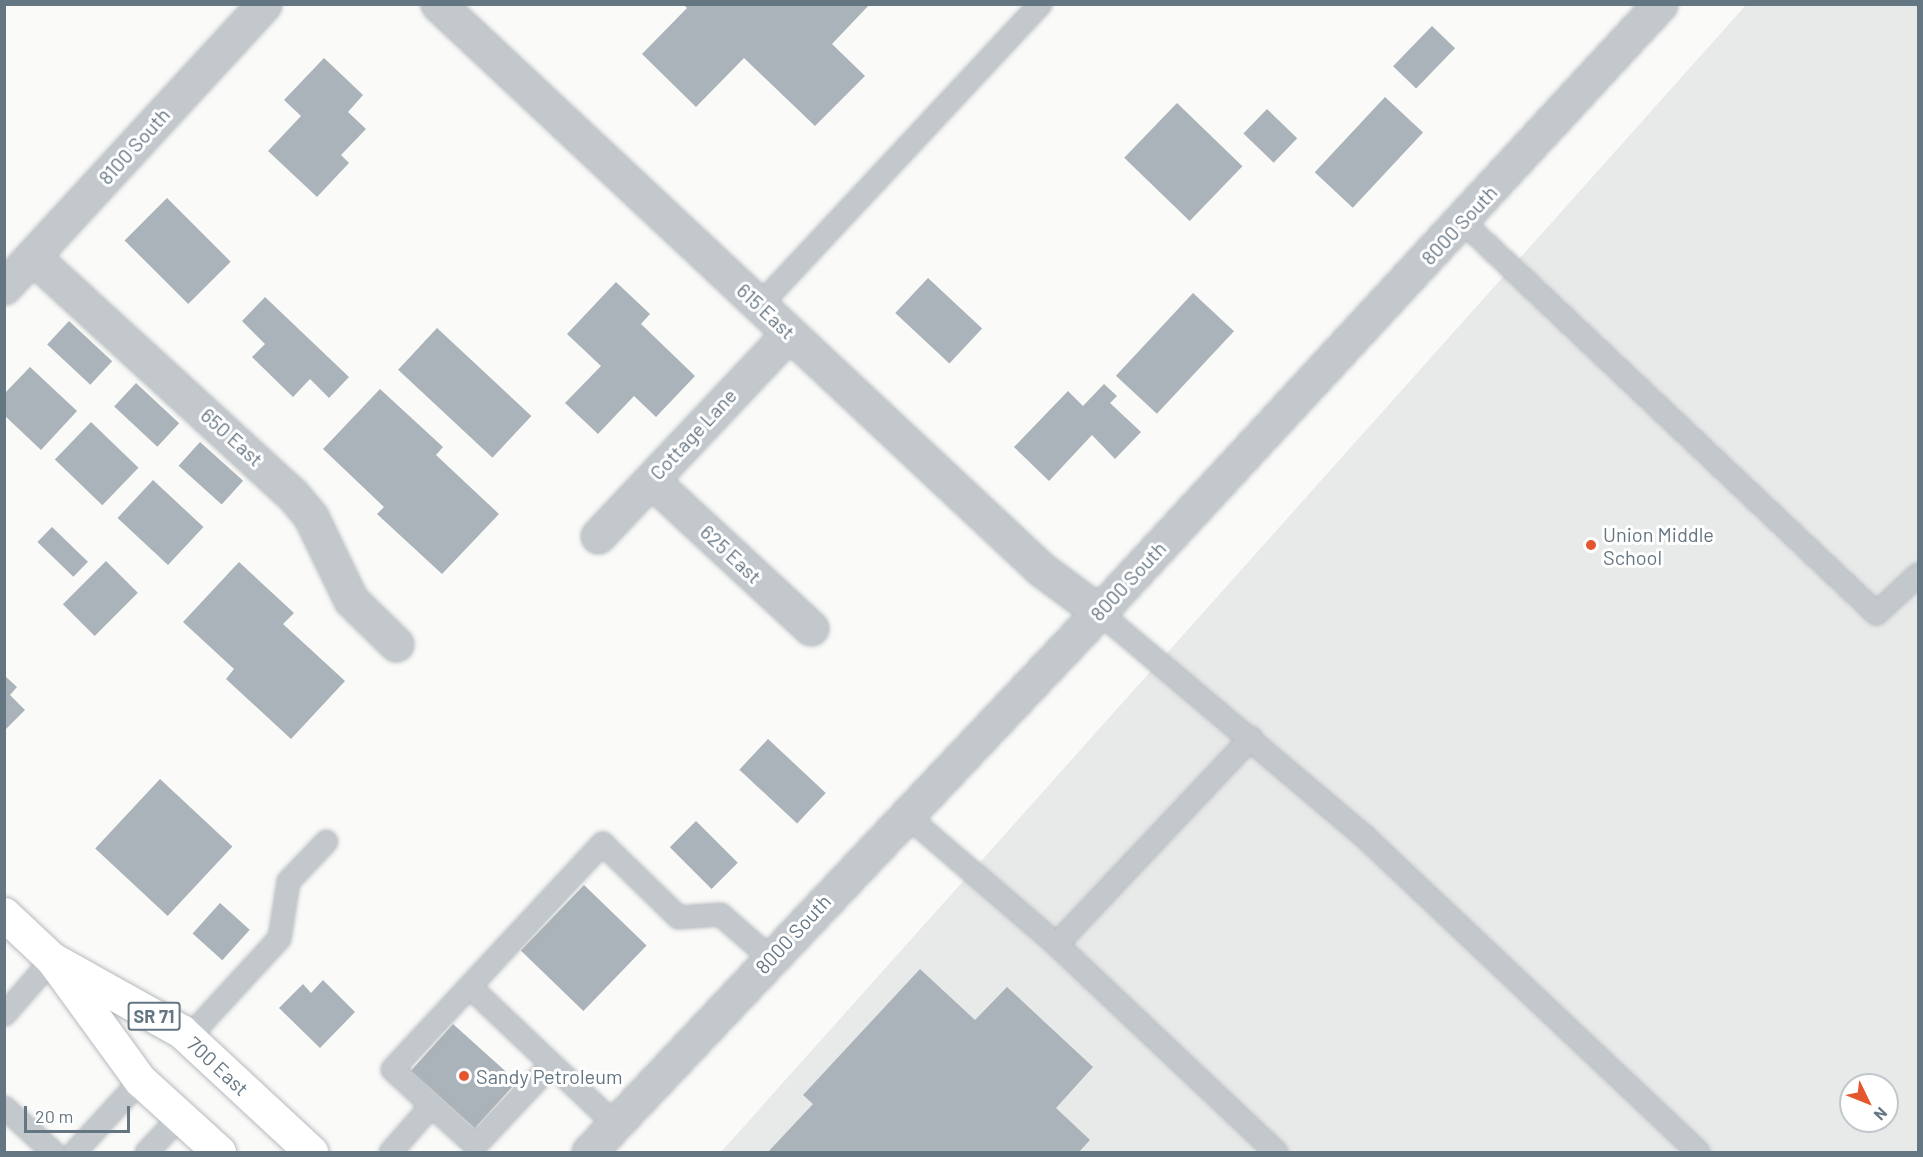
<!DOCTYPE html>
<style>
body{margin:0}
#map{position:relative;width:1923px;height:1157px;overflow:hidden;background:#fafaf8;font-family:Barlow,sans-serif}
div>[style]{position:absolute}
.built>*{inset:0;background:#e8e9e9}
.building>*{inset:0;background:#aab3b9;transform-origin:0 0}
.roads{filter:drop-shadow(0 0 2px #b5babe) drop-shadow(0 0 2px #b5babe)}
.service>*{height:21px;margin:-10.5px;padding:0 10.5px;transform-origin:10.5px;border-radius:10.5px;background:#c3c8cc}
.minor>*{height:33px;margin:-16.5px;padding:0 16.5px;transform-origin:16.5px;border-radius:16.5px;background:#c3c8cc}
.tertiary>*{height:33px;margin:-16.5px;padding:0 16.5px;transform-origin:16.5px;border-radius:16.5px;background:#c3c8cc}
.primary>*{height:33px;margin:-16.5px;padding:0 16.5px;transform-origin:16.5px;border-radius:16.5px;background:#fff}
.dots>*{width:16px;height:16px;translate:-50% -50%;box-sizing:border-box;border:3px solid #fff;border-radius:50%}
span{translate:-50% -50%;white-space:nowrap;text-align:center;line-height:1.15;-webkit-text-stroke:6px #fff;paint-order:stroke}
.shield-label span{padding:2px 4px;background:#fff;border:2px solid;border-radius:4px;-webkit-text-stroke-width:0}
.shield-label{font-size:18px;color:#657683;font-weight:700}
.street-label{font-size:20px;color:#657683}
.poi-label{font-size:20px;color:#657683}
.left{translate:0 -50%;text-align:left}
.frame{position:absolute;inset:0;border:6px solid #657683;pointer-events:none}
.north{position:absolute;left:1839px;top:1073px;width:60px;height:60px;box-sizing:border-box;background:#fff;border:2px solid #c1c8cd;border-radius:50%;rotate:133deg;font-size:16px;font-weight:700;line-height:24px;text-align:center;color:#657683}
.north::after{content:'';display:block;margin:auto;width:21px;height:27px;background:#e4572e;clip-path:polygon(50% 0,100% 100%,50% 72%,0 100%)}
.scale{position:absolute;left:24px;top:1106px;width:106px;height:27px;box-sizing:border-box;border:3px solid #657683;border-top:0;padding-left:8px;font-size:18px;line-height:21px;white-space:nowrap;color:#657683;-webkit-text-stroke:4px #fff;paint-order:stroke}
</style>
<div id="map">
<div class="built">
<div style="clip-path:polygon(evenodd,1746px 5px,1918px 5px,1918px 1152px,721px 1152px,1746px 5px,1851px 1085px,1887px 1085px,1887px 1121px,1851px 1121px,1851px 1085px)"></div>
</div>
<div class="building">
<div style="clip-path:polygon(683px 4px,870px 4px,832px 44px,865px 76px,815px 126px,744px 58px,696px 107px,642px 54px,687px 8px)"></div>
<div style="left:1432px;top:26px;width:32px;height:56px;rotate:44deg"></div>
<div style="clip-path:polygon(324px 58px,363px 95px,348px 112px,366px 129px,341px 155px,349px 163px,317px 197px,268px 151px,301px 116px,284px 100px)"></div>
<div style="left:1385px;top:97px;width:52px;height:103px;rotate:43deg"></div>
<div style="left:1177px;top:103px;width:91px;height:76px;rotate:44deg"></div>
<div style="left:1267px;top:109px;width:42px;height:34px;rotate:44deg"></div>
<div style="left:167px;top:198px;width:90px;height:60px;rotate:45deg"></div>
<div style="left:928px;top:278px;width:74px;height:48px;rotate:43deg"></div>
<div style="clip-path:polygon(616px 282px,650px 314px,641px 324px,695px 376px,656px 417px,634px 396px,598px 434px,565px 403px,601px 366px,567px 334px)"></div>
<div style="left:1193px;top:293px;width:56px;height:113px;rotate:43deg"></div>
<div style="clip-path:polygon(265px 297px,349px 377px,329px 398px,310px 379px,293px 397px,252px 357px,265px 344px,242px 321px)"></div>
<div style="left:69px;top:321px;width:59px;height:32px;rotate:43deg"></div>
<div style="left:437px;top:328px;width:129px;height:57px;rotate:43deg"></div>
<div style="clip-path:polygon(30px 367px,77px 411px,41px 450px,4px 415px,4px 394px)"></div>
<div style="left:136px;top:383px;width:59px;height:32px;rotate:43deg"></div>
<div style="clip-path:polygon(1104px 384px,1117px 396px,1110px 403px,1141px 432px,1115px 459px,1092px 435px,1049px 481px,1014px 447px,1068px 391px,1083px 406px)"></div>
<div style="clip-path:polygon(380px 389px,443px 447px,436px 455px,499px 514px,442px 574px,377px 514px,384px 507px,323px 449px)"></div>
<div style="left:91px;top:422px;width:66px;height:52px;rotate:44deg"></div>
<div style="left:200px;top:442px;width:58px;height:32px;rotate:42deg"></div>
<div style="left:153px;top:480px;width:69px;height:52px;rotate:43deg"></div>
<div style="left:52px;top:527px;width:50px;height:21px;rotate:44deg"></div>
<div style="left:106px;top:561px;width:45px;height:61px;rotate:45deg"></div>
<div style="clip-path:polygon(239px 562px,294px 613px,283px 624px,345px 681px,291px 739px,226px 679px,234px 669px,183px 622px)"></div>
<div style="clip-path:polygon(4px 675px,17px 687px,10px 695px,25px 710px,4px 731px)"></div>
<div style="left:768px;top:739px;width:79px;height:42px;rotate:43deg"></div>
<div style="left:160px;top:779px;width:99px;height:95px;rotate:43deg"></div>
<div style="left:696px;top:821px;width:59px;height:37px;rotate:45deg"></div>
<div style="left:584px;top:885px;width:87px;height:91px;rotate:44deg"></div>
<div style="left:220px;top:903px;width:40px;height:41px;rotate:42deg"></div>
<div style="clip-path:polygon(920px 969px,975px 1020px,1007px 987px,1093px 1067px,1056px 1108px,1090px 1140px,1079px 1152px,768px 1152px,813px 1104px,803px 1095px)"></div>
<div style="clip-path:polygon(323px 980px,355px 1012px,320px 1048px,279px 1008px,303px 984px,311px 993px)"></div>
<div style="left:453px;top:1024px;width:86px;height:63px;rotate:42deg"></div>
</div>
<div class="roads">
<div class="service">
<div style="left:1462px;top:221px;width:570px;rotate:43.44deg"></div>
<div style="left:1876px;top:613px;width:57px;rotate:-42.9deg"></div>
<div style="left:759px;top:305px;width:412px;rotate:-47deg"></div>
<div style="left:1099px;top:612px;width:346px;rotate:40.2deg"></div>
<div style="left:1363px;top:835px;width:461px;rotate:43.4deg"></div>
<div style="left:905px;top:814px;width:199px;rotate:40.7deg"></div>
<div style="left:1056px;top:944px;width:303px;rotate:43.4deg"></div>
<div style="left:1056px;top:944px;width:284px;rotate:-46.7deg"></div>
<div style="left:469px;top:986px;width:202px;rotate:43.4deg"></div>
<div style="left:4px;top:1014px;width:73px;rotate:-48.9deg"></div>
<div style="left:187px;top:1038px;width:136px;rotate:-47.4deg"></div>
<div style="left:279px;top:938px;width:58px;rotate:-81deg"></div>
<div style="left:288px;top:881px;width:55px;rotate:-46.5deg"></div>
<div style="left:431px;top:1105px;width:59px;rotate:42.3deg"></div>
<div style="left:475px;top:1145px;width:111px;rotate:-46.8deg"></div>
<div style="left:4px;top:1107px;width:67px;rotate:42.6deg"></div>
<div style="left:74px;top:1152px;width:98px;rotate:-47.5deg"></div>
<div style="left:146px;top:1152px;width:50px;rotate:-46.6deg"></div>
<div style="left:390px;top:1152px;width:62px;rotate:-48.9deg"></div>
<div style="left:431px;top:1105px;width:53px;rotate:-137.3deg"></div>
<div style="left:392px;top:1069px;width:309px;rotate:-47.1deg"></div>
<div style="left:602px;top:843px;width:106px;rotate:44.2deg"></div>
<div style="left:678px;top:917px;width:42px;rotate:-4.1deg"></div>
<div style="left:720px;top:914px;width:67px;rotate:41.3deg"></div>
</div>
<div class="minor">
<div style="left:438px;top:4px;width:826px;rotate:43.14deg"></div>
<div style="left:1041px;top:569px;width:72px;rotate:36.6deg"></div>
<div style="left:33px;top:257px;width:351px;rotate:42.5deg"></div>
<div style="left:292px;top:494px;width:30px;rotate:50deg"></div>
<div style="left:311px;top:517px;width:92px;rotate:64.3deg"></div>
<div style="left:351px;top:600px;width:63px;rotate:44.4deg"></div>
<div style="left:4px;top:287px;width:384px;rotate:-47.4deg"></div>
<div style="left:651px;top:480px;width:218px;rotate:42.8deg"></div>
<div style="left:598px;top:536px;width:279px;rotate:-46.7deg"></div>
</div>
<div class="tertiary">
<div style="left:589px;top:1152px;width:743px;rotate:-46.64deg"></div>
<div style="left:1099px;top:612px;width:827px;rotate:-47.3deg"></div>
</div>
<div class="primary">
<div style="left:4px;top:914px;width:66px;rotate:43.2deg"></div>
<div style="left:52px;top:959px;width:150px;rotate:54deg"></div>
<div style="left:140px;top:1080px;width:107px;rotate:42.3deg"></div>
<div style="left:52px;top:959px;width:148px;rotate:29.2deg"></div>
<div style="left:181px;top:1031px;width:178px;rotate:42.9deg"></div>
</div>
</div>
<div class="dots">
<div style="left:1591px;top:545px;background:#e4572e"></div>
<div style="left:464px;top:1076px;background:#e4572e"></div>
</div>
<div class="shield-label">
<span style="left:154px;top:1016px">SR 71</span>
</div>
<div class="street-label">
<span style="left:134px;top:146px;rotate:-48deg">8100 South</span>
<span style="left:1459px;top:225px;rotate:-47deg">8000 South</span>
<span style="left:766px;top:311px;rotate:43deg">615 East</span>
<span style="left:693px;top:434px;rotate:-47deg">Cottage Lane</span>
<span style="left:232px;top:437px;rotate:42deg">650 East</span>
<span style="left:731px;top:554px;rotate:43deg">625 East</span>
<span style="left:1128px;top:581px;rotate:-47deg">8000 South</span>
<span style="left:793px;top:934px;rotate:-47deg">8000 South</span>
<span style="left:218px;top:1066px;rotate:43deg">700 East</span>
</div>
<div class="poi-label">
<span class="left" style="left:1603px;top:546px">Union Middle<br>School</span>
<span class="left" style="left:476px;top:1076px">Sandy Petroleum</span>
</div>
<div class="frame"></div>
<div class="north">N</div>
<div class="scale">20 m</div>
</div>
